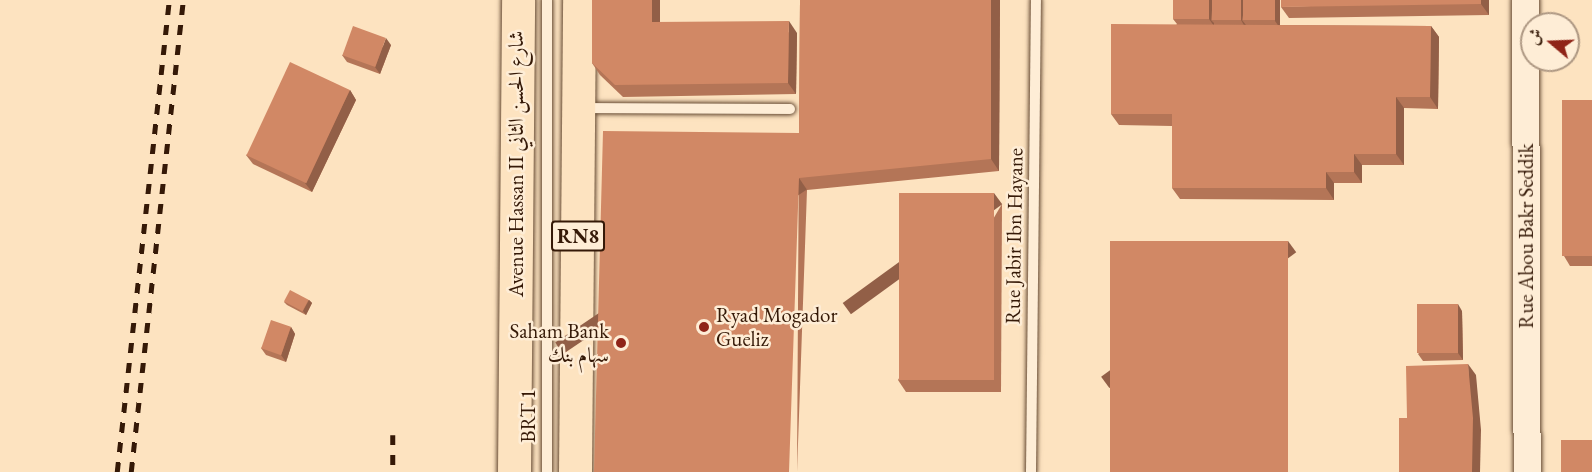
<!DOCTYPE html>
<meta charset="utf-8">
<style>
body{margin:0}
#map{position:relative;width:1592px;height:472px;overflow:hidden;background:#fde3c0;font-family:"EB Garamond",Amiri,serif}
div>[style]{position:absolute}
.roads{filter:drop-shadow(0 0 2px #674c35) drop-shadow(0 0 2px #674c35)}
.service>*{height:10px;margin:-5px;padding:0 5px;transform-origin:5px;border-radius:5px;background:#feedd6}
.tertiary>*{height:27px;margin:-13.5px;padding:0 13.5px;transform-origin:13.5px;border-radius:13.5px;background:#feedd6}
.primary>*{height:33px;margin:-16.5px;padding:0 16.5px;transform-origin:16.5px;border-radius:16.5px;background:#fde3c0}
.rail>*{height:4.5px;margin-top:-2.25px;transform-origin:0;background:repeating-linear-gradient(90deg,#351907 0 10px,transparent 0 20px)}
.wall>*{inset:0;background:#b47557}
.shaded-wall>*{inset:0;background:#925f47;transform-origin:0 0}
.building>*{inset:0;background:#d18865;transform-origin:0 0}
.dots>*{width:16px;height:16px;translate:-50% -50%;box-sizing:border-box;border:3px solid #feedd6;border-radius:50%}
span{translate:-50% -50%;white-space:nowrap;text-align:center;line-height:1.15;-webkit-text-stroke:5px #feedd6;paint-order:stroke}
.shield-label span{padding:2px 4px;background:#feedd6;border:2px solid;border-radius:4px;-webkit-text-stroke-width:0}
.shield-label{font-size:20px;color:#351907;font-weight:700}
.street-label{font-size:21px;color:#351907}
.poi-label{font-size:21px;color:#351907}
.left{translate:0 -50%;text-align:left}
.right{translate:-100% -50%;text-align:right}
.north{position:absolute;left:1520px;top:12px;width:60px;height:60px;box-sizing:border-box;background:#feedd6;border:2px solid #ae9883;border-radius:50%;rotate:289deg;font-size:16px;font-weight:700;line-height:24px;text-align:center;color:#351907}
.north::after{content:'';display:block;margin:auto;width:21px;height:27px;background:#8f2418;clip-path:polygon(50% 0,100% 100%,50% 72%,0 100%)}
</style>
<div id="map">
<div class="roads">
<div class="service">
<div style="left:547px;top:0;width:472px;rotate:90deg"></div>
<div style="left:581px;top:108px;width:209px;rotate:0.3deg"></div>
<div style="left:1031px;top:472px;width:472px;rotate:-89.4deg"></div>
</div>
<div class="tertiary">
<div style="left:1525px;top:0;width:472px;rotate:89.8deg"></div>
</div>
<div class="primary">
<div style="left:514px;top:472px;width:472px;rotate:-89.5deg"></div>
<div style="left:575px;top:472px;width:472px;rotate:-89.5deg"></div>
</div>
</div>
<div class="rail">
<div style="left:393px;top:435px;width:37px;rotate:90deg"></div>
<div style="left:117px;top:472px;width:475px;rotate:-83.7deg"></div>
<div style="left:131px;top:472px;width:475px;rotate:-83.7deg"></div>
</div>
<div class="wall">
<div style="clip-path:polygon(800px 0,1000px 0,999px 171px,807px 190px,797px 472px,799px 133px)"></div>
<div style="clip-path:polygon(1173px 0,1280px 0,1280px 25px,1431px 26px,1439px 37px,1438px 109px,1404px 108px,1404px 165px,1362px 165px,1362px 183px,1334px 183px,1334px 200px,1180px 199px,1172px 188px,1172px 126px,1119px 125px,1111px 114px,1177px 24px,1173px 19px)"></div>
<div style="clip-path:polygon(1489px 0,1489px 15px,1289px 18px,1281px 7px)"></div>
<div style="clip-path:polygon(660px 22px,797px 33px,796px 94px,623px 97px,600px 75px,592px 63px)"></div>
<div style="clip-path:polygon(391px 45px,380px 74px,347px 62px,342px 55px)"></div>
<div style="clip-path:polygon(350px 90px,356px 100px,312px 192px,253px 164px,246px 155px)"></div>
<div style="clip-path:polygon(1592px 100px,1592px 266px,1570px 266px,1564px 256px)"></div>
<div style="clip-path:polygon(1002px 204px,1001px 392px,906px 392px,898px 380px)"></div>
<div style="clip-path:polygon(309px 300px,312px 303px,306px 315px,287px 305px,284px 302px)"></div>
<div style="clip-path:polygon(1462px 311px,1463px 360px,1423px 361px,1418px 354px)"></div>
<div style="clip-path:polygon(291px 327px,295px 334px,286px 362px,266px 355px,261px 348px)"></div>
</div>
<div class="shaded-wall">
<div style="clip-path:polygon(652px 0,660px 0,660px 34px,652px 22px)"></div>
<div style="clip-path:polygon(991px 0,1000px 0,999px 171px,991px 159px)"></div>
<div style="clip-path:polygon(1209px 0,1213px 0,1211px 20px,1214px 23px,1214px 26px,1209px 19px)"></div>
<div style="clip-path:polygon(1241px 0,1246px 0,1242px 20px,1246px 25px,1245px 27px,1241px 20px)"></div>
<div style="clip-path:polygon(1275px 0,1280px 0,1280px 28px,1275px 21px)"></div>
<div style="clip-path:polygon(1481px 0,1489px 0,1489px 15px,1481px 4px)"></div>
<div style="clip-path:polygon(789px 21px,797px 33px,796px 94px,788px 83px)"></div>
<div style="clip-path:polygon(1431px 26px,1439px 37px,1438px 109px,1430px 97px)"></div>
<div style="clip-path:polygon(386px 38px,391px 45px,380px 74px,375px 67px)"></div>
<div style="clip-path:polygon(350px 90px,356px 100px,312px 192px,305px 183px)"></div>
<div style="clip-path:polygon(1396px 97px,1404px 108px,1404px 165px,1396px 154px)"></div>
<div style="clip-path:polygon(1354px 154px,1362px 165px,1362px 183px,1354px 172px)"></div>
<div style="clip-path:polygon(1326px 172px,1334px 183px,1334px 200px,1326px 188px)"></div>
<div style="left:799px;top:178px;width:14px;height:294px;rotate:56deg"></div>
<div style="left:994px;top:193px;width:14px;height:187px;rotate:54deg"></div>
<div style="left:1288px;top:241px;width:14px;height:231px;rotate:54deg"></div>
<div style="clip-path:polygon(309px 300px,312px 303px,306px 315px,303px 311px)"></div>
<div style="clip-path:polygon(1458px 304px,1462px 311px,1463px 360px,1458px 353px)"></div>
<div style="clip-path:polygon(291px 327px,295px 334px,286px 362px,281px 355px)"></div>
<div style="clip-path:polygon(1468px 364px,1476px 375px,1481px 430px,1480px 472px,1472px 472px)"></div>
</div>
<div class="building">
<div style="clip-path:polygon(592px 0,652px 0,652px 22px,789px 21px,788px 83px,615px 85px,592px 63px)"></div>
<div style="clip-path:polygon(800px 0,991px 0,991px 159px,799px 178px,789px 472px,594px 472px,603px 131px,799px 133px)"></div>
<div style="left:1173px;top:0;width:36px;height:19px"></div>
<div style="left:1212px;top:0;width:29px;height:20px"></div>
<div style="left:1243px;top:0;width:32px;height:20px"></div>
<div style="clip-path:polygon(1281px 0,1481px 0,1481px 4px,1281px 7px)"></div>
<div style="clip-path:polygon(1111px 24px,1431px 26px,1430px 97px,1396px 97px,1396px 154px,1354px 154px,1354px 172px,1326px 172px,1326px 188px,1172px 188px,1172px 114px,1111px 114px)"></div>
<div style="left:353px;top:26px;width:35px;height:31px;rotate:20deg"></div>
<div style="left:290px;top:62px;width:66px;height:103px;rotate:25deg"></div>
<div style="left:1562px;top:100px;width:30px;height:156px"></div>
<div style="left:899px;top:193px;width:95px;height:187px"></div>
<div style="left:1110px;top:241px;width:178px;height:231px"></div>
<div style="left:290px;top:290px;width:21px;height:13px;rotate:28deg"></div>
<div style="left:1458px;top:304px;width:49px;height:41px;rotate:90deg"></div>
<div style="left:271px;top:320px;width:21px;height:30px;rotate:19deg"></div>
<div style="clip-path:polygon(1468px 364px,1473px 418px,1472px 472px,1399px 472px,1399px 418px,1407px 418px,1406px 366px)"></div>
<div style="left:1561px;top:440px;width:31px;height:32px"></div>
</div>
<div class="dots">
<div style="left:704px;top:327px;background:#8f2418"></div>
<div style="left:621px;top:343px;background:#8f2418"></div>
</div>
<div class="shield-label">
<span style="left:578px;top:236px">RN8</span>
</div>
<div class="street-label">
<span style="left:516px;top:164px;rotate:-90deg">Avenue Hassan II شارع الحسن الثاني</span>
<span style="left:1014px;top:236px;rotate:-89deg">Rue Jabir Ibn Hayane</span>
<span style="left:1526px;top:236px;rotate:-90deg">Rue Abou Bakr Seddik</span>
<span style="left:528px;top:416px;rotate:-90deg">BRT 1</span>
</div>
<div class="poi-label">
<span class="left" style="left:716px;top:327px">Ryad Mogador<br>Gueliz</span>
<span class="right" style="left:609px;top:343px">Saham Bank<br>سهام بنك</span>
</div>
<div class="north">ش</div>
</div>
